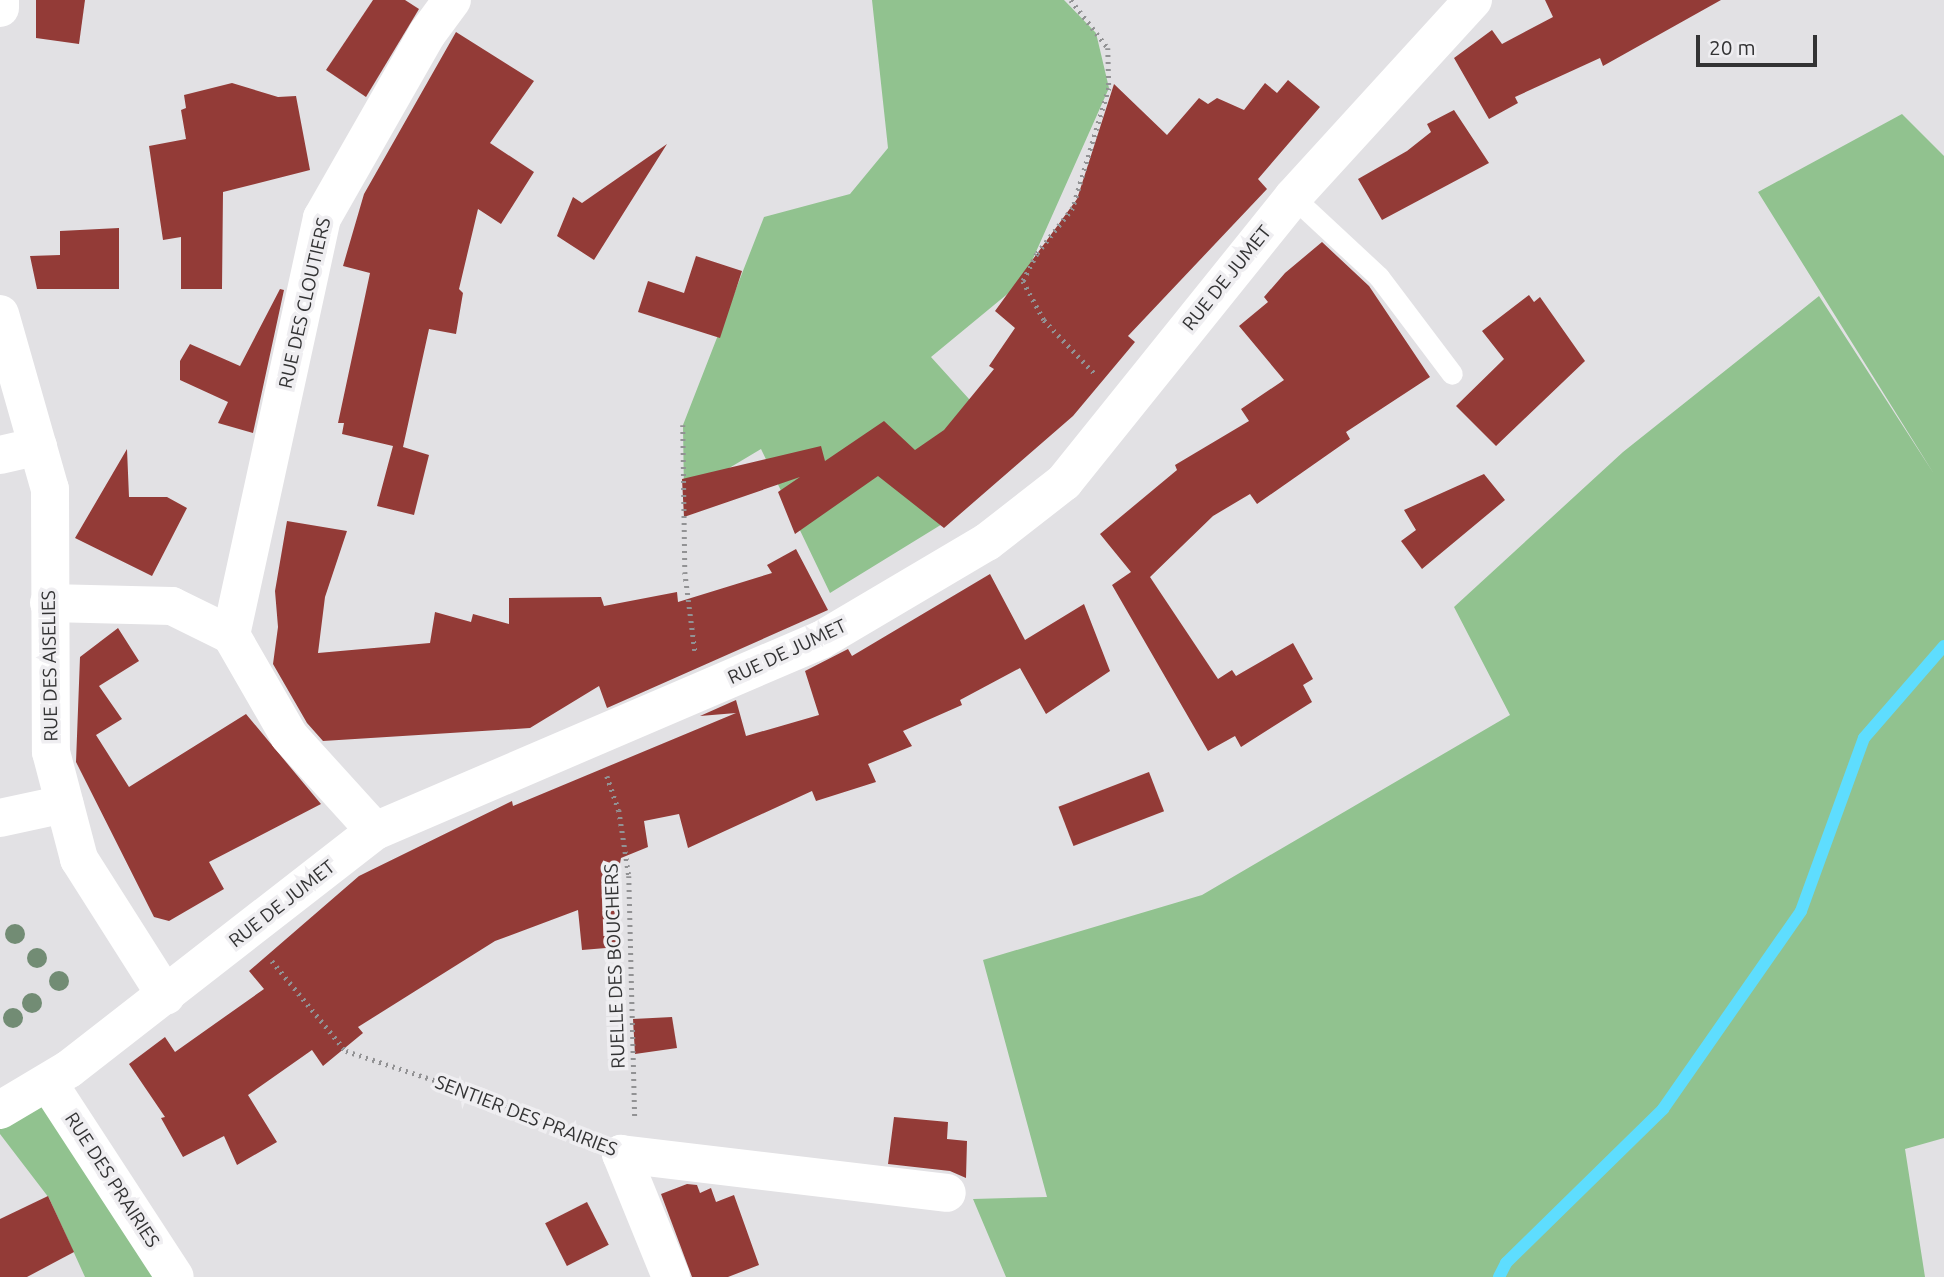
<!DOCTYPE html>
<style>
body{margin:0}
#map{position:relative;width:1944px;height:1277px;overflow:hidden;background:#e2e1e4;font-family:Ubuntu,sans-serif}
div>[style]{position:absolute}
.green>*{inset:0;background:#91c28f}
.stream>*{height:12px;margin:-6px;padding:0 6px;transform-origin:6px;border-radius:6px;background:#5eddfe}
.building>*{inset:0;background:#933b37;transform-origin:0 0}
.path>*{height:4.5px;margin-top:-2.25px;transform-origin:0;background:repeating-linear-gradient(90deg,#929294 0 2px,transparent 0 7px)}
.lane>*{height:21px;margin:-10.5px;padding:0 10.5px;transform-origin:10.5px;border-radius:10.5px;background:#fff}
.street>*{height:38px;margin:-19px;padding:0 19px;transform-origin:19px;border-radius:19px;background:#fff}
.secondary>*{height:38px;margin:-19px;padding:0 19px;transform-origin:19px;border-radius:19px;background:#fff}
.trees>*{width:20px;height:20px;margin:-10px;border-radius:50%;background:#728c74}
span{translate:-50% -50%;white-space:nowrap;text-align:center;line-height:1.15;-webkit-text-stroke:7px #efeef1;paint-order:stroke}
.street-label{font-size:19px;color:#333334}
.scale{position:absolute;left:1696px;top:35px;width:121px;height:32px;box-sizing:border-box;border:4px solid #333334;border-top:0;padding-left:9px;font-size:21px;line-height:24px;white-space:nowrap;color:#333334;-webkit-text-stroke:5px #efeef1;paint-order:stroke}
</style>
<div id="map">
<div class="green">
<div style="clip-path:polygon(872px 0,1064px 0,1096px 33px,1109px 88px,1023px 281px,931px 357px,969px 399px,1050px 432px,952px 518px,830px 593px,761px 449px,684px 495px,683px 425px,764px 217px,850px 194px,888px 148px)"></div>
<div style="clip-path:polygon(1902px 114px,1944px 156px,1944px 1138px,1905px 1149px,1925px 1277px,1006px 1277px,973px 1199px,1047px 1197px,983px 960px,1202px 895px,1510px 715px,1454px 607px,1623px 452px,1819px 296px,1934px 474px,1758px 192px)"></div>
<div style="clip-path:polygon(49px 1084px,174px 1277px,85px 1277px,49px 1198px,0 1134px,0 1110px)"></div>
</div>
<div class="stream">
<div style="left:1499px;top:1277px;width:16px;rotate:-63deg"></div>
<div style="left:1506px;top:1263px;width:220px;rotate:-44.4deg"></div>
<div style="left:1663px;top:1109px;width:241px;rotate:-55.1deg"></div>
<div style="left:1801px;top:911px;width:184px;rotate:-70deg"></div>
<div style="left:1864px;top:738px;width:122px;rotate:-49deg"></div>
</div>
<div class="building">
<div style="clip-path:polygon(36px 0,85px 0,79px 44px,36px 38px)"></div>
<div style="clip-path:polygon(373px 0,405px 0,419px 9px,366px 97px,326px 70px)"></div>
<div style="clip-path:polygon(1545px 0,1721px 0,1603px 66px,1600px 58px,1515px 97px,1518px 103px,1489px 119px,1454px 58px,1492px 30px,1502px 44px,1553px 17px)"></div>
<div style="clip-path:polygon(456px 32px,534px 81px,490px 143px,534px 172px,501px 224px,478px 209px,459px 289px,463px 293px,456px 334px,429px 329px,403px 447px,429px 455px,414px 515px,377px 506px,393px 446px,342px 434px,344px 423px,338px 423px,370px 273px,343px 266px,364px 194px)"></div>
<div style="clip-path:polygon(1288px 80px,1320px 107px,1258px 179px,1267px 189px,1128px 336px,1135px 342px,1073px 416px,944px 528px,878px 476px,795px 534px,778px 492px,800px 477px,684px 517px,682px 479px,821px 446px,825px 461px,884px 421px,915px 450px,944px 430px,994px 369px,989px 366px,1015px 328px,995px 311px,1077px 199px,1114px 84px,1167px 135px,1199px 98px,1208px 104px,1217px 98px,1244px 110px,1265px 83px,1277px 93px)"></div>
<div style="clip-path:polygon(232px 83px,278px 97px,296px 96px,310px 170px,223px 192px,222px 289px,181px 289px,181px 237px,163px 240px,149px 146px,186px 139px,181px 110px,186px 108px,184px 95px)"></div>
<div style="clip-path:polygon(1454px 110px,1489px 163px,1382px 220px,1358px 179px,1407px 151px,1431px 132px,1427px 124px)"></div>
<div style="clip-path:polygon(667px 144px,594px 260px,557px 236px,573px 197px,582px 203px)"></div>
<div style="clip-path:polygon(119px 228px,119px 289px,37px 289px,30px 256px,60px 255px,60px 231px)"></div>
<div style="clip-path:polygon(1322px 242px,1369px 286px,1430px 377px,1346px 432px,1350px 439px,1257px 504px,1250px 494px,1213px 516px,1150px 577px,1218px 679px,1232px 670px,1236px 676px,1293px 643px,1313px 679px,1303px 685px,1312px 702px,1241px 747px,1235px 736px,1208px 751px,1112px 585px,1131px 572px,1100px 534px,1177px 470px,1175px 465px,1249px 421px,1241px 409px,1284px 380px,1239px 326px,1268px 302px,1264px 297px,1285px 273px)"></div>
<div style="clip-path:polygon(696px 256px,742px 271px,720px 338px,638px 312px,648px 281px,684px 293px)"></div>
<div style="clip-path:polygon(280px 289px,284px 290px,253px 433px,218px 423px,228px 402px,180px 380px,180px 361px,190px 344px,240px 366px)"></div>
<div style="clip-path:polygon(1529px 295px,1534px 302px,1540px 297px,1585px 361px,1496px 446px,1456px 406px,1504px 359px,1482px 331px)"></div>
<div style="clip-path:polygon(127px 449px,129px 497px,167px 497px,187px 508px,152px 576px,75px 538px)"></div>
<div style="clip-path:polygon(1484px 474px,1505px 500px,1422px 569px,1401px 541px,1416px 530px,1404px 510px)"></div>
<div style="clip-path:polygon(287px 521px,347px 531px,325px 597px,318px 653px,430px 643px,435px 612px,471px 622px,473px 614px,509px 624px,509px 598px,601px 597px,604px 606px,677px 592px,678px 602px,772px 573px,767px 565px,796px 549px,828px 610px,607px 708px,599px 686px,530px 728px,323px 741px,307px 723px,273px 664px,278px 627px,275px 591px)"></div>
<div style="clip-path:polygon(990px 574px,1025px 640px,1084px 604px,1110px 671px,1046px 714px,1020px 668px,960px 700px,962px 705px,903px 731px,912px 746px,868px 764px,876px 782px,816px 801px,812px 791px,688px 848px,679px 814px,644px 821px,648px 847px,621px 858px,614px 897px,618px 947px,582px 950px,578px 910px,495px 941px,358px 1027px,363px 1033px,323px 1066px,312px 1050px,248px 1095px,277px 1142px,237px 1165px,224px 1136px,183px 1157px,161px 1118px,165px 1117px,129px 1064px,165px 1037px,175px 1052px,264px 989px,249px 971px,359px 876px,512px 801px,513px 806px,736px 713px,700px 716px,736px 700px,746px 736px,819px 715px,805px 671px,848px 649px,852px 656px)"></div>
<div style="clip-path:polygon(118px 628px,139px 661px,99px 686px,122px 719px,96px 735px,129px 787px,246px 714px,321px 804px,209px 862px,224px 889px,169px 921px,154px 917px,76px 762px,80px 657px)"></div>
<div style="left:1149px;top:772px;width:42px;height:97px;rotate:69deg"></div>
<div style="clip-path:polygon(672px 1017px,677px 1048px,635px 1054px,633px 1019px)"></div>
<div style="clip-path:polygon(894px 1117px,948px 1122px,947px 1139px,967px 1141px,966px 1178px,950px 1171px,888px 1164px)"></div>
<div style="clip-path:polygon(687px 1184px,697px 1185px,700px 1193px,711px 1188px,716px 1202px,734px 1195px,759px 1265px,728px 1277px,692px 1277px,661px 1194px)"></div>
<div style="clip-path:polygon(48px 1196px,74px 1252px,27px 1277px,0 1277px,0 1219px)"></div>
<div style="left:587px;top:1202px;width:48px;height:47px;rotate:63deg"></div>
</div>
<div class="path">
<div style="left:1071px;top:0;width:61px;rotate:52.4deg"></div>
<div style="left:1108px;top:48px;width:40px;rotate:88.6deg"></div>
<div style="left:1109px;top:88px;width:125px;rotate:106.7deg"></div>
<div style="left:1073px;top:208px;width:58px;rotate:128deg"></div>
<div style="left:1037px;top:254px;width:30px;rotate:117deg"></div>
<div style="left:1023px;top:281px;width:44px;rotate:61.7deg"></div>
<div style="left:1044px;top:320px;width:77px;rotate:46.6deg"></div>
<div style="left:683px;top:425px;width:147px;rotate:89.2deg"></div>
<div style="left:685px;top:572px;width:80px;rotate:82.8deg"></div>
<div style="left:607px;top:776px;width:36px;rotate:71deg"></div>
<div style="left:619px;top:810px;width:67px;rotate:81.4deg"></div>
<div style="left:629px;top:876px;width:241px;rotate:88.6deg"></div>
<div style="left:272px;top:961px;width:117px;rotate:50.6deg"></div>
<div style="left:346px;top:1051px;width:162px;rotate:18.3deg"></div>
<div style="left:500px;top:1102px;width:95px;rotate:24.9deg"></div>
</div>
<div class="lane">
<div style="left:1293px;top:197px;width:117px;rotate:42.9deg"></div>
<div style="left:1379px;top:277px;width:121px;rotate:53deg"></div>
</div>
<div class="street">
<div style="left:0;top:8px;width:8px;rotate:-90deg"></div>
<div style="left:0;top:314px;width:182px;rotate:74.1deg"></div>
<div style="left:50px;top:489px;width:263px;rotate:89.8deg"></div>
<div style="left:51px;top:752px;width:111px;rotate:75.3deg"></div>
<div style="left:79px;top:859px;width:162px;rotate:57.6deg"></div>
<div style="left:0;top:455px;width:39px;rotate:-13deg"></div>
<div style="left:49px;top:603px;width:123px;rotate:1.4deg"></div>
<div style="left:172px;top:606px;width:66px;rotate:26.2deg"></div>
<div style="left:231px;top:635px;width:116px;rotate:60.1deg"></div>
<div style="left:289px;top:736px;width:128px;rotate:47.8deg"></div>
<div style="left:231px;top:635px;width:427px;rotate:-77.7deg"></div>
<div style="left:322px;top:218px;width:212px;rotate:-60.3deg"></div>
<div style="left:427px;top:34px;width:42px;rotate:-53.7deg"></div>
<div style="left:0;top:818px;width:66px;rotate:-12.3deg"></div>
<div style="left:49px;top:1084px;width:230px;rotate:56.9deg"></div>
<div style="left:671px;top:1277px;width:133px;rotate:-112.1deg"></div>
<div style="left:621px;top:1154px;width:328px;rotate:6.8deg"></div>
</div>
<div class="secondary">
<div style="left:0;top:1110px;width:80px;rotate:-30.7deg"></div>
<div style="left:69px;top:1069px;width:388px;rotate:-37.9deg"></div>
<div style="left:375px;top:831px;width:485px;rotate:-23.2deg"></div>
<div style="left:821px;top:640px;width:193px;rotate:-30.6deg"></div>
<div style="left:987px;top:542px;width:98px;rotate:-37.9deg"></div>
<div style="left:1064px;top:482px;width:366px;rotate:-51.2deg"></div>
<div style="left:1293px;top:197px;width:267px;rotate:-47.6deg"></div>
</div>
<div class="trees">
<div style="left:15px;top:934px"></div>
<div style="left:37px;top:958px"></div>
<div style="left:59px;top:981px"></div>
<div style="left:32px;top:1003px"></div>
<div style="left:13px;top:1018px"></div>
</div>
<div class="street-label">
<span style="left:1227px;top:278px;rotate:-51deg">RUE DE JUMET</span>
<span style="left:305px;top:303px;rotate:-77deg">RUE DES CLOUTIERS</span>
<span style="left:787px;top:652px;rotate:-25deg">RUE DE JUMET</span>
<span style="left:50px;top:666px;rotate:-91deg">RUE DES AISELIES</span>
<span style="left:282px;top:904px;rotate:-38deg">RUE DE JUMET</span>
<span style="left:615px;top:966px;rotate:-92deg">RUELLE DES BOUCHERS</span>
<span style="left:526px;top:1116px;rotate:21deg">SENTIER DES PRAIRIES</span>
<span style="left:112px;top:1180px;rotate:57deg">RUE DES PRAIRIES</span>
</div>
<div class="scale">20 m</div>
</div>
